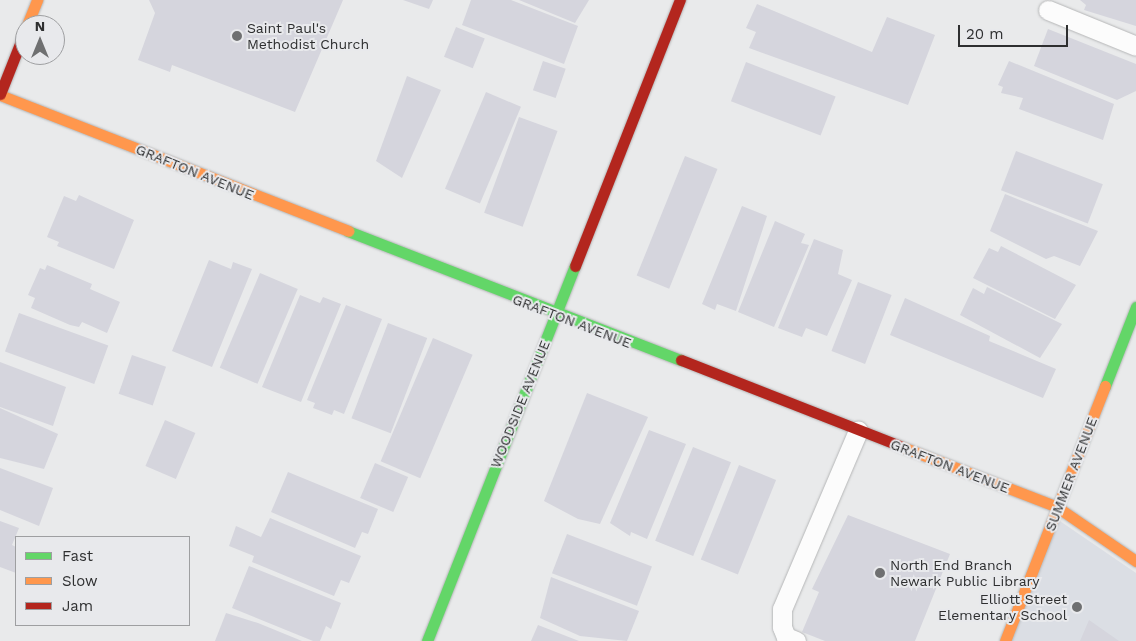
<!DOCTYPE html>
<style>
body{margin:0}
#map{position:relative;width:1136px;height:641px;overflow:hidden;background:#e9eaeb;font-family:"Work Sans",sans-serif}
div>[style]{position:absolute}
.built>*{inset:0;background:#dbdee4}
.building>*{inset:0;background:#d5d5dd;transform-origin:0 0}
.roads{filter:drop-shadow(0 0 1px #b5b6b7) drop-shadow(0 0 1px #b5b6b7)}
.lane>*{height:19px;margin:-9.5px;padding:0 9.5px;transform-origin:9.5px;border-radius:9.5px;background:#fcfcfc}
.fast>*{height:11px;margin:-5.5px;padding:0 5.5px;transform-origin:5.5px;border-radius:5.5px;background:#63d668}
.slow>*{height:11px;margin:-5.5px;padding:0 5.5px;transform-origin:5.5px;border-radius:5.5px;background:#ff974d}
.jam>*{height:11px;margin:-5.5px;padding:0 5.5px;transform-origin:5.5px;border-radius:5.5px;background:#b3261e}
.dots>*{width:14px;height:14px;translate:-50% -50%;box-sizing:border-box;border:2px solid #e8e9ec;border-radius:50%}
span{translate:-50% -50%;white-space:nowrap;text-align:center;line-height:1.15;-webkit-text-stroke:4px #e8e9ec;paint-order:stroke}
.poi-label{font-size:14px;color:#2e2f30}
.left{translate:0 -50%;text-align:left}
.right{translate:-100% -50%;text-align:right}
.street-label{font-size:14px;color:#2e2f30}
.legend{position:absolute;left:15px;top:536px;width:175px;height:90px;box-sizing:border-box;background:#e8e9ec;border:1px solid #9e9fa1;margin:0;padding:6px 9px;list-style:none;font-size:15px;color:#2e2f30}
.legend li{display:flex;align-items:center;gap:10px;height:25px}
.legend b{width:25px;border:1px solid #9e9fa1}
.north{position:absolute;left:15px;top:15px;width:50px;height:50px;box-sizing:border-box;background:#e8e9ec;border:1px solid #9e9fa1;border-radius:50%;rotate:0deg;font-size:14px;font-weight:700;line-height:20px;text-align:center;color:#2e2f30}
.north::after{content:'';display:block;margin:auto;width:18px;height:22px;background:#6f7071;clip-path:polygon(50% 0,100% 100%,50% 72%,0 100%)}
.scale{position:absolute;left:958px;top:25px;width:110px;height:22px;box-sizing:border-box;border:2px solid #2e2f30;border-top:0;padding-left:6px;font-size:15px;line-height:18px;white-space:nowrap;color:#2e2f30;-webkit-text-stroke:4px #e8e9ec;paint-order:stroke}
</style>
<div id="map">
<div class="built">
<div style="clip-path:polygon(1054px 517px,1136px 573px,1136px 641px,1005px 641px)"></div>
</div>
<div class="building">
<div style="clip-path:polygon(149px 0,343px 0,295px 112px,172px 65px,170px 72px,138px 60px,155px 13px)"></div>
<div style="clip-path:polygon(403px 0,433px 0,429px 9px)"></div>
<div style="clip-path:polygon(471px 0,511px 0,578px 26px,564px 64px,462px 25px)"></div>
<div style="clip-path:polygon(519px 0,589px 0,575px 23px)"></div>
<div style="clip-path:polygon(1080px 0,1136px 0,1136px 26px,1084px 10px,1086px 5px)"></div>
<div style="clip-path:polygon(757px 4px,872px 52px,887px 17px,935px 35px,908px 105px,749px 48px,756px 32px,746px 28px)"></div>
<div style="left:456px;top:27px;width:31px;height:32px;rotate:22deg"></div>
<div style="clip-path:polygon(1048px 29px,1136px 64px,1136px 91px,1117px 100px,1034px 66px)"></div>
<div style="left:543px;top:61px;width:24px;height:31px;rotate:19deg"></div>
<div style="clip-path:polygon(1009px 61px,1114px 104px,1103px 140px,1019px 109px,1023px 98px,1001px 93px,1003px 87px,998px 85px)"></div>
<div style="left:746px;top:62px;width:96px;height:42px;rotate:21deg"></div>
<div style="clip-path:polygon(407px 76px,441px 90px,402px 178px,376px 161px)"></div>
<div style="left:486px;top:92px;width:38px;height:105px;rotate:23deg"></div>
<div style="left:519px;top:117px;width:41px;height:102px;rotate:20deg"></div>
<div style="left:1016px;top:151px;width:93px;height:42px;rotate:21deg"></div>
<div style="left:685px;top:156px;width:35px;height:129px;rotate:22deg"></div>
<div style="clip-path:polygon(1005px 194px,1098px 231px,1080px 266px,1054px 256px,1046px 259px,990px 231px)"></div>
<div style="clip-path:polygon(79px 195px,134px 220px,114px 269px,57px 246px,59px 242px,47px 237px,64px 196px,76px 201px)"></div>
<div style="clip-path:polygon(742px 206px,767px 216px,736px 311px,717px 304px,715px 310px,702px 304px)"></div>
<div style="clip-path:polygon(775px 221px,805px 234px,801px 243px,809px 245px,774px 327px,738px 312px)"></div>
<div style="clip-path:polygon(814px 239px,843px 250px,838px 274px,852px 280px,827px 336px,806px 328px,802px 337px,778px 328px)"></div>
<div style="clip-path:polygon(1001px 246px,1076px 285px,1055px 319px,973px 278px,989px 248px,998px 252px)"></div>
<div style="clip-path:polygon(209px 260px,231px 269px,233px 262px,252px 269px,212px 367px,172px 351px)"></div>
<div style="clip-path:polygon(47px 265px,92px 284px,90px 289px,120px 302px,107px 333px,82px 322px,79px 327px,70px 325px,31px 308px,35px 298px,28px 295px,40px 268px,45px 270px)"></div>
<div style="left:260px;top:273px;width:41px;height:103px;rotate:23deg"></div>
<div style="left:858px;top:282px;width:36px;height:74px;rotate:21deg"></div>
<div style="clip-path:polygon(987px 287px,1062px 324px,1040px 358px,960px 315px,973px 288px,984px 294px)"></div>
<div style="clip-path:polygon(300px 295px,320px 303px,323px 297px,341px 304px,301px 402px,262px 387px)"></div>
<div style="clip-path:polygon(905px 298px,990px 336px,989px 341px,1056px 369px,1043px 398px,890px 335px)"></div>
<div style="clip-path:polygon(346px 305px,382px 319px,344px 414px,334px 410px,332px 415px,313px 408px,315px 403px,307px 400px)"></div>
<div style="left:19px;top:313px;width:95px;height:41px;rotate:20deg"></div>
<div style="left:388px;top:323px;width:42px;height:102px;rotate:21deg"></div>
<div style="left:433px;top:338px;width:43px;height:134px;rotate:23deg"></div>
<div style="left:132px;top:355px;width:36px;height:41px;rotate:19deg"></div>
<div style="clip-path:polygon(0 362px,66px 387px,53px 426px,0 407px)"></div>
<div style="clip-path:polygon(587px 393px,648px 417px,600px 524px,578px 519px,544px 501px)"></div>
<div style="clip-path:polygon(0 408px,58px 434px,44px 469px,0 458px)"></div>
<div style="left:165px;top:420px;width:33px;height:50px;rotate:23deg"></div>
<div style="clip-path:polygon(649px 430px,686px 444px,647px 539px,631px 532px,630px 536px,610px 523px)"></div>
<div style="left:693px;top:447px;width:41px;height:101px;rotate:22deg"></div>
<div style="left:375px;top:463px;width:36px;height:38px;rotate:23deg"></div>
<div style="left:739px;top:465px;width:40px;height:102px;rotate:22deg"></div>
<div style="clip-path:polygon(0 468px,53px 488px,39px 526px,0 510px)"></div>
<div style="clip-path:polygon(288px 472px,378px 509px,368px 534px,362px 532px,355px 548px,271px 512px)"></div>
<div style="clip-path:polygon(848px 515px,950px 554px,915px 641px,825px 641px,802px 632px,819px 592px,812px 589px)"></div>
<div style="clip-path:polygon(270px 518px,361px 556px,349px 583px,341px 580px,334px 596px,252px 562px,254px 556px,229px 546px,236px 526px,261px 537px)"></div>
<div style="clip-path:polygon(0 521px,19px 528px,12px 545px,16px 547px,16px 573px,0 567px)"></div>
<div style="left:567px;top:534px;width:91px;height:42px;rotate:21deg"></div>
<div style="clip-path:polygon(249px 566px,341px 603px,331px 629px,326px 626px,320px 641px,313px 641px,232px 608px)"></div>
<div style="clip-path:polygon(551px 577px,639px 611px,627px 641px,580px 636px,540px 618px)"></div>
<div style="clip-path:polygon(226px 613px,258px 623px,302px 641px,215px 641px)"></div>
<div style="clip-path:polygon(1089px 620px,1119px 641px,1080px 641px)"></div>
<div style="clip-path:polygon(538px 625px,579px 641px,531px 641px)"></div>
</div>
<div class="roads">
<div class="lane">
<div style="left:1048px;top:10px;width:95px;rotate:22.2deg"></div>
<div style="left:796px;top:641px;width:11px;rotate:-158deg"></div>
<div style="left:786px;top:637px;width:11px;rotate:-112deg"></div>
<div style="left:782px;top:627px;width:18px;rotate:-90deg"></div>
<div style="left:782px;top:609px;width:194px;rotate:-66.9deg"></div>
</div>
<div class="fast">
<div style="left:348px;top:231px;width:357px;rotate:21.2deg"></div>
<div style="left:1105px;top:386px;width:85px;rotate:-68.6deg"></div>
<div style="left:427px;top:641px;width:403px;rotate:-68.5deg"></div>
</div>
<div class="slow">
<div style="left:27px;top:25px;width:27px;rotate:-68deg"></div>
<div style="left:0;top:95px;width:374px;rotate:21.3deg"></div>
<div style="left:900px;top:446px;width:168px;rotate:21.2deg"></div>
<div style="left:1057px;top:507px;width:96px;rotate:34.4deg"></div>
<div style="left:1005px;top:641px;width:274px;rotate:-68.6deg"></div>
</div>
<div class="jam">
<div style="left:0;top:94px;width:68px;rotate:-68.4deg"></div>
<div style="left:575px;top:266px;width:286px;rotate:-68.5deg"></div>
<div style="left:681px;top:360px;width:235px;rotate:21.4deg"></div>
</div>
</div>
<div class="dots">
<div style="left:237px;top:36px;background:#6f7071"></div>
<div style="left:880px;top:573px;background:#6f7071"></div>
<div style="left:1077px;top:607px;background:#6f7071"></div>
</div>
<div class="poi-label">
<span class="left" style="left:247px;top:36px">Saint Paul's<br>Methodist Church</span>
<span class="left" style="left:890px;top:573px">North End Branch<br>Newark Public Library</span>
<span class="right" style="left:1067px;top:607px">Elliott Street<br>Elementary School</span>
</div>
<div class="street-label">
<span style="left:195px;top:172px;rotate:22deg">GRAFTON AVENUE</span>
<span style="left:572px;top:321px;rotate:21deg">GRAFTON AVENUE</span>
<span style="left:520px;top:404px;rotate:-68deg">WOODSIDE AVENUE</span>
<span style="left:950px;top:466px;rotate:21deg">GRAFTON AVENUE</span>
<span style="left:1071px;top:474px;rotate:-69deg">SUMMER AVENUE</span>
</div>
<ul class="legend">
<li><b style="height:6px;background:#63d668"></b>Fast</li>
<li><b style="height:6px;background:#ff974d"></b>Slow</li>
<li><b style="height:6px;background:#b3261e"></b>Jam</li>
</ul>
<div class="north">N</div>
<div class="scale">20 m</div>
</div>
